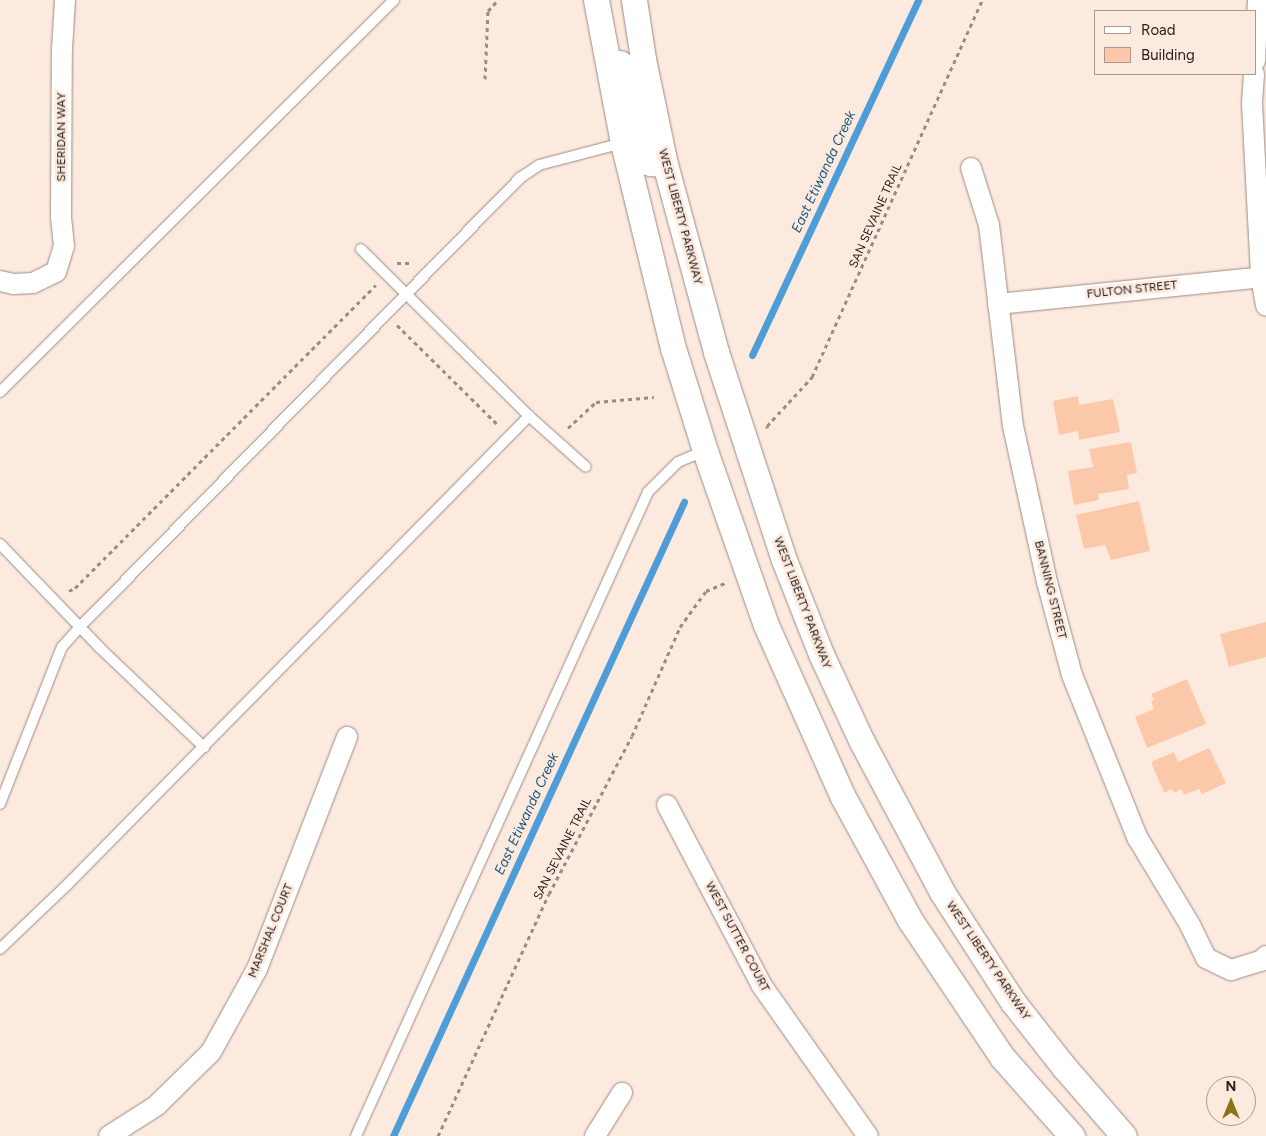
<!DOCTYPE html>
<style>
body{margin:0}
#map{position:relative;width:1266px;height:1136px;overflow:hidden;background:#fdeadf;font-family:Figtree,sans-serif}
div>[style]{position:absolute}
.stream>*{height:7px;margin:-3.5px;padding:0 3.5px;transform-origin:3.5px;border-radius:3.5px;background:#4e9dd8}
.building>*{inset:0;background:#fbc9aa}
.path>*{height:3px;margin-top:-1.5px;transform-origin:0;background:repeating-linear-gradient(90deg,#998c84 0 4px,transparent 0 8px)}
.roads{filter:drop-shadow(0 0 1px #9c8a80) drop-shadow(0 0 1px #9c8a80)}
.service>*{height:10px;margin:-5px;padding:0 5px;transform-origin:5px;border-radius:5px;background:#fff}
.minor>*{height:20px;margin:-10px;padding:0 10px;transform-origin:10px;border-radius:10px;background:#fff}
.tertiary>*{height:25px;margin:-12.5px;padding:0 12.5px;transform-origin:12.5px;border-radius:12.5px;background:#fff}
span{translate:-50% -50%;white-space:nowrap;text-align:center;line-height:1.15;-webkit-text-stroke:5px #fdeadf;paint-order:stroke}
.street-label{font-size:12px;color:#27201c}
.water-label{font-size:14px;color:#1b557d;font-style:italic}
.legend{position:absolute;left:1094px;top:10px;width:162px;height:65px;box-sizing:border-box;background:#fdeadf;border:1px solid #a79991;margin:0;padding:6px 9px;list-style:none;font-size:15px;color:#27201c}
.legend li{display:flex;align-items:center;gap:10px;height:25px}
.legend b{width:25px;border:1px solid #a79991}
.north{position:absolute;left:1206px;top:1076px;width:50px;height:50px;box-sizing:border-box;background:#fdeadf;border:1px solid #a79991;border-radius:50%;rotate:0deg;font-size:14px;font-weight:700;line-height:20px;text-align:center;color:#27201c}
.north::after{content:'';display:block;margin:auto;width:18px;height:22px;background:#8d7216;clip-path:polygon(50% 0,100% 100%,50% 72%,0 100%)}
</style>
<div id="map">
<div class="stream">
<div style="left:752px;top:355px;width:392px;rotate:-64.9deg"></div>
<div style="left:393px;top:1136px;width:698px;rotate:-65.35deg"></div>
</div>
<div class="building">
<div style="clip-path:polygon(1078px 396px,1079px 405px,1113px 399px,1120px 432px,1079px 440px,1078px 431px,1059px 435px,1053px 401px)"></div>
<div style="clip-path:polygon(1131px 442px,1137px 473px,1127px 475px,1129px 489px,1098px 494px,1099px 500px,1074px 505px,1068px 471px,1093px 467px,1089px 449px)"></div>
<div style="clip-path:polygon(1139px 501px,1150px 551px,1111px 560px,1105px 545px,1084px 549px,1076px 515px)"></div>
<div style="clip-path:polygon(1266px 622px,1266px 657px,1229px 667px,1220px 634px)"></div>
<div style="clip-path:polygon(1187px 679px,1206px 724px,1147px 748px,1135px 717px,1154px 709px,1151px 701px,1154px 700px,1151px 694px)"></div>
<div style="clip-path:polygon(1209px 748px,1226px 783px,1202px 794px,1199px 789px,1184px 795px,1181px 789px,1174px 793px,1172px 789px,1164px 793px,1151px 762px,1174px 752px,1178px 762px)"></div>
</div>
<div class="path">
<div style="left:485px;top:79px;width:68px;rotate:-87.5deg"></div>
<div style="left:488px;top:11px;width:15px;rotate:-48deg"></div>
<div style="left:397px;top:263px;width:16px"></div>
<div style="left:397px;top:325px;width:141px;rotate:44.7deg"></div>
<div style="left:568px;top:428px;width:38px;rotate:-43deg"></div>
<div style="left:596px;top:402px;width:58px;rotate:-4.9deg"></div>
<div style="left:767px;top:428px;width:2px;rotate:-90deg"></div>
<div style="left:767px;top:426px;width:67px;rotate:-47.4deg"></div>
<div style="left:812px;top:377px;width:414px;rotate:-65.7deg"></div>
<div style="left:69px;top:591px;width:7px;rotate:-27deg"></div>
<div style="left:75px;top:588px;width:427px;rotate:-45.2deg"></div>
<div style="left:438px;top:1136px;width:266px;rotate:-65.4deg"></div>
<div style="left:549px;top:894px;width:178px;rotate:-62.3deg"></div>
<div style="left:632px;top:736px;width:119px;rotate:-66.2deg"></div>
<div style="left:680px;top:627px;width:44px;rotate:-54.2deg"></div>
<div style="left:706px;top:591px;width:21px;rotate:-23deg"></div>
</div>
<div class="roads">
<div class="service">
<div style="left:0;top:392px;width:556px;rotate:-44.85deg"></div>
<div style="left:529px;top:416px;width:76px;rotate:41.8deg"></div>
<div style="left:0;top:544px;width:144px;rotate:46.1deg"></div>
<div style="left:100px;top:648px;width:144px;rotate:43.6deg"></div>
<div style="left:0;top:804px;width:169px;rotate:-68.5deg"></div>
<div style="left:62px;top:647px;width:27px;rotate:-48deg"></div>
<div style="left:80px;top:627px;width:629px;rotate:-45.58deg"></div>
<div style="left:520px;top:178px;width:23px;rotate:-34deg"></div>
<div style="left:539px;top:165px;width:87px;rotate:-14.7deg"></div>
<div style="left:0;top:949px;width:94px;rotate:-43.7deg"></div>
<div style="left:68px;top:884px;width:657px;rotate:-45.43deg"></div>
<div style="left:529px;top:416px;width:237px;rotate:-135.2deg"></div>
<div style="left:356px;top:1136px;width:707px;rotate:-65.61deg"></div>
<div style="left:648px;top:492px;width:42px;rotate:-45deg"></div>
<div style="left:678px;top:462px;width:28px;rotate:-23deg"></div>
</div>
<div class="minor">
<div style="left:1255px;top:61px;width:61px;rotate:-87.2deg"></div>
<div style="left:1254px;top:74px;width:29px;rotate:94deg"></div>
<div style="left:1252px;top:103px;width:174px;rotate:87deg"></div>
<div style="left:1261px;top:277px;width:29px;rotate:80deg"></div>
<div style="left:971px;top:168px;width:60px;rotate:72.5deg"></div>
<div style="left:989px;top:225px;width:202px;rotate:83.2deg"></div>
<div style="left:1013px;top:426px;width:160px;rotate:77.7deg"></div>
<div style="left:1047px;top:582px;width:96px;rotate:75deg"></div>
<div style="left:1072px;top:675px;width:175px;rotate:68.1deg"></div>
<div style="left:1137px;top:837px;width:103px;rotate:58.9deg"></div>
<div style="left:1190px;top:925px;width:37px;rotate:64deg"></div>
<div style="left:1206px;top:958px;width:28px;rotate:26deg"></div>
<div style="left:1231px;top:970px;width:31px;rotate:-17deg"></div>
<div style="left:1261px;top:961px;width:7px;rotate:-45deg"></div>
<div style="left:0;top:281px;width:14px;rotate:12deg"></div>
<div style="left:14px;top:284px;width:19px;rotate:-3deg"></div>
<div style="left:33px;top:283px;width:25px;rotate:-26deg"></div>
<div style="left:56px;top:272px;width:27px;rotate:-73deg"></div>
<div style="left:64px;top:246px;width:30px;rotate:-96deg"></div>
<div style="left:61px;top:216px;width:167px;rotate:-89.7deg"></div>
<div style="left:62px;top:49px;width:49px;rotate:-86.5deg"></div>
<div style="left:998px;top:304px;width:269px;rotate:-5.8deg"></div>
<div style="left:667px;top:805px;width:204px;rotate:62.3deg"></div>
<div style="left:762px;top:986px;width:184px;rotate:54.8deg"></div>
<div style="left:109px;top:1136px;width:56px;rotate:-32.6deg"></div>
<div style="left:156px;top:1106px;width:77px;rotate:-44.5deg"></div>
<div style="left:211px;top:1052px;width:95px;rotate:-61deg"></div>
<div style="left:257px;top:969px;width:249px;rotate:-68.8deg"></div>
<div style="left:595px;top:1136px;width:51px;rotate:-57.9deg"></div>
</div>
<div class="tertiary">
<div style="left:596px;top:0;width:146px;rotate:79.3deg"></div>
<div style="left:623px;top:143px;width:211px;rotate:76.3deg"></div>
<div style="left:673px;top:348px;width:108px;rotate:72.7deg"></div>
<div style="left:705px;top:451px;width:184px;rotate:70.7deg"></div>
<div style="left:766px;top:625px;width:188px;rotate:65.9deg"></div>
<div style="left:843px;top:797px;width:140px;rotate:61.4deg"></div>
<div style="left:910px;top:920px;width:165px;rotate:56.1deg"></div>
<div style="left:1002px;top:1057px;width:106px;rotate:48.5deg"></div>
<div style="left:634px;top:0;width:60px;rotate:81.3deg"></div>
<div style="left:643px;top:59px;width:107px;rotate:78.2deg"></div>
<div style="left:665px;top:164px;width:195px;rotate:74.8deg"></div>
<div style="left:716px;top:352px;width:219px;rotate:71.9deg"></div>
<div style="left:784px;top:560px;width:101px;rotate:68.5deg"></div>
<div style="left:821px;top:654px;width:97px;rotate:65deg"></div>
<div style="left:862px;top:742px;width:170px;rotate:61.9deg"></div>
<div style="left:942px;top:892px;width:131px;rotate:57.2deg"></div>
<div style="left:1013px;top:1002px;width:83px;rotate:51.9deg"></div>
<div style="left:1064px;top:1067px;width:91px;rotate:49deg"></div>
<div style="left:620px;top:63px;width:6px;rotate:39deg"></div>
<div style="left:625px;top:67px;width:91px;rotate:77.9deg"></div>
<div style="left:644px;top:156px;width:9px;rotate:49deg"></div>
<div style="left:650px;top:163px;width:15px;rotate:4deg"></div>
</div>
</div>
<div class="street-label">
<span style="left:62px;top:137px;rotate:-90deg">SHERIDAN WAY</span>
<span style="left:876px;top:216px;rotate:-66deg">SAN SEVAINE TRAIL</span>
<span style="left:680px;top:217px;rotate:75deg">WEST LIBERTY PARKWAY</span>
<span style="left:1132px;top:290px;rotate:-6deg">FULTON STREET</span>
<span style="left:1050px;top:590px;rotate:76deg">BANNING STREET</span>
<span style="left:802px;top:603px;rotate:69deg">WEST LIBERTY PARKWAY</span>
<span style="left:563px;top:849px;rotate:-63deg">SAN SEVAINE TRAIL</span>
<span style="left:271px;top:931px;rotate:-68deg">MARSHAL COURT</span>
<span style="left:737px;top:937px;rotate:62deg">WEST SUTTER COURT</span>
<span style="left:988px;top:961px;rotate:56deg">WEST LIBERTY PARKWAY</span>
</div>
<div class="water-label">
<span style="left:824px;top:172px;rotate:-65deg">East Etiwanda Creek</span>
<span style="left:527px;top:814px;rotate:-65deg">East Etiwanda Creek</span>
</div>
<ul class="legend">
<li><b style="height:6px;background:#fff"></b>Road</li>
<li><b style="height:14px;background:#fbc9aa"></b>Building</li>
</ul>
<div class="north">N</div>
</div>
